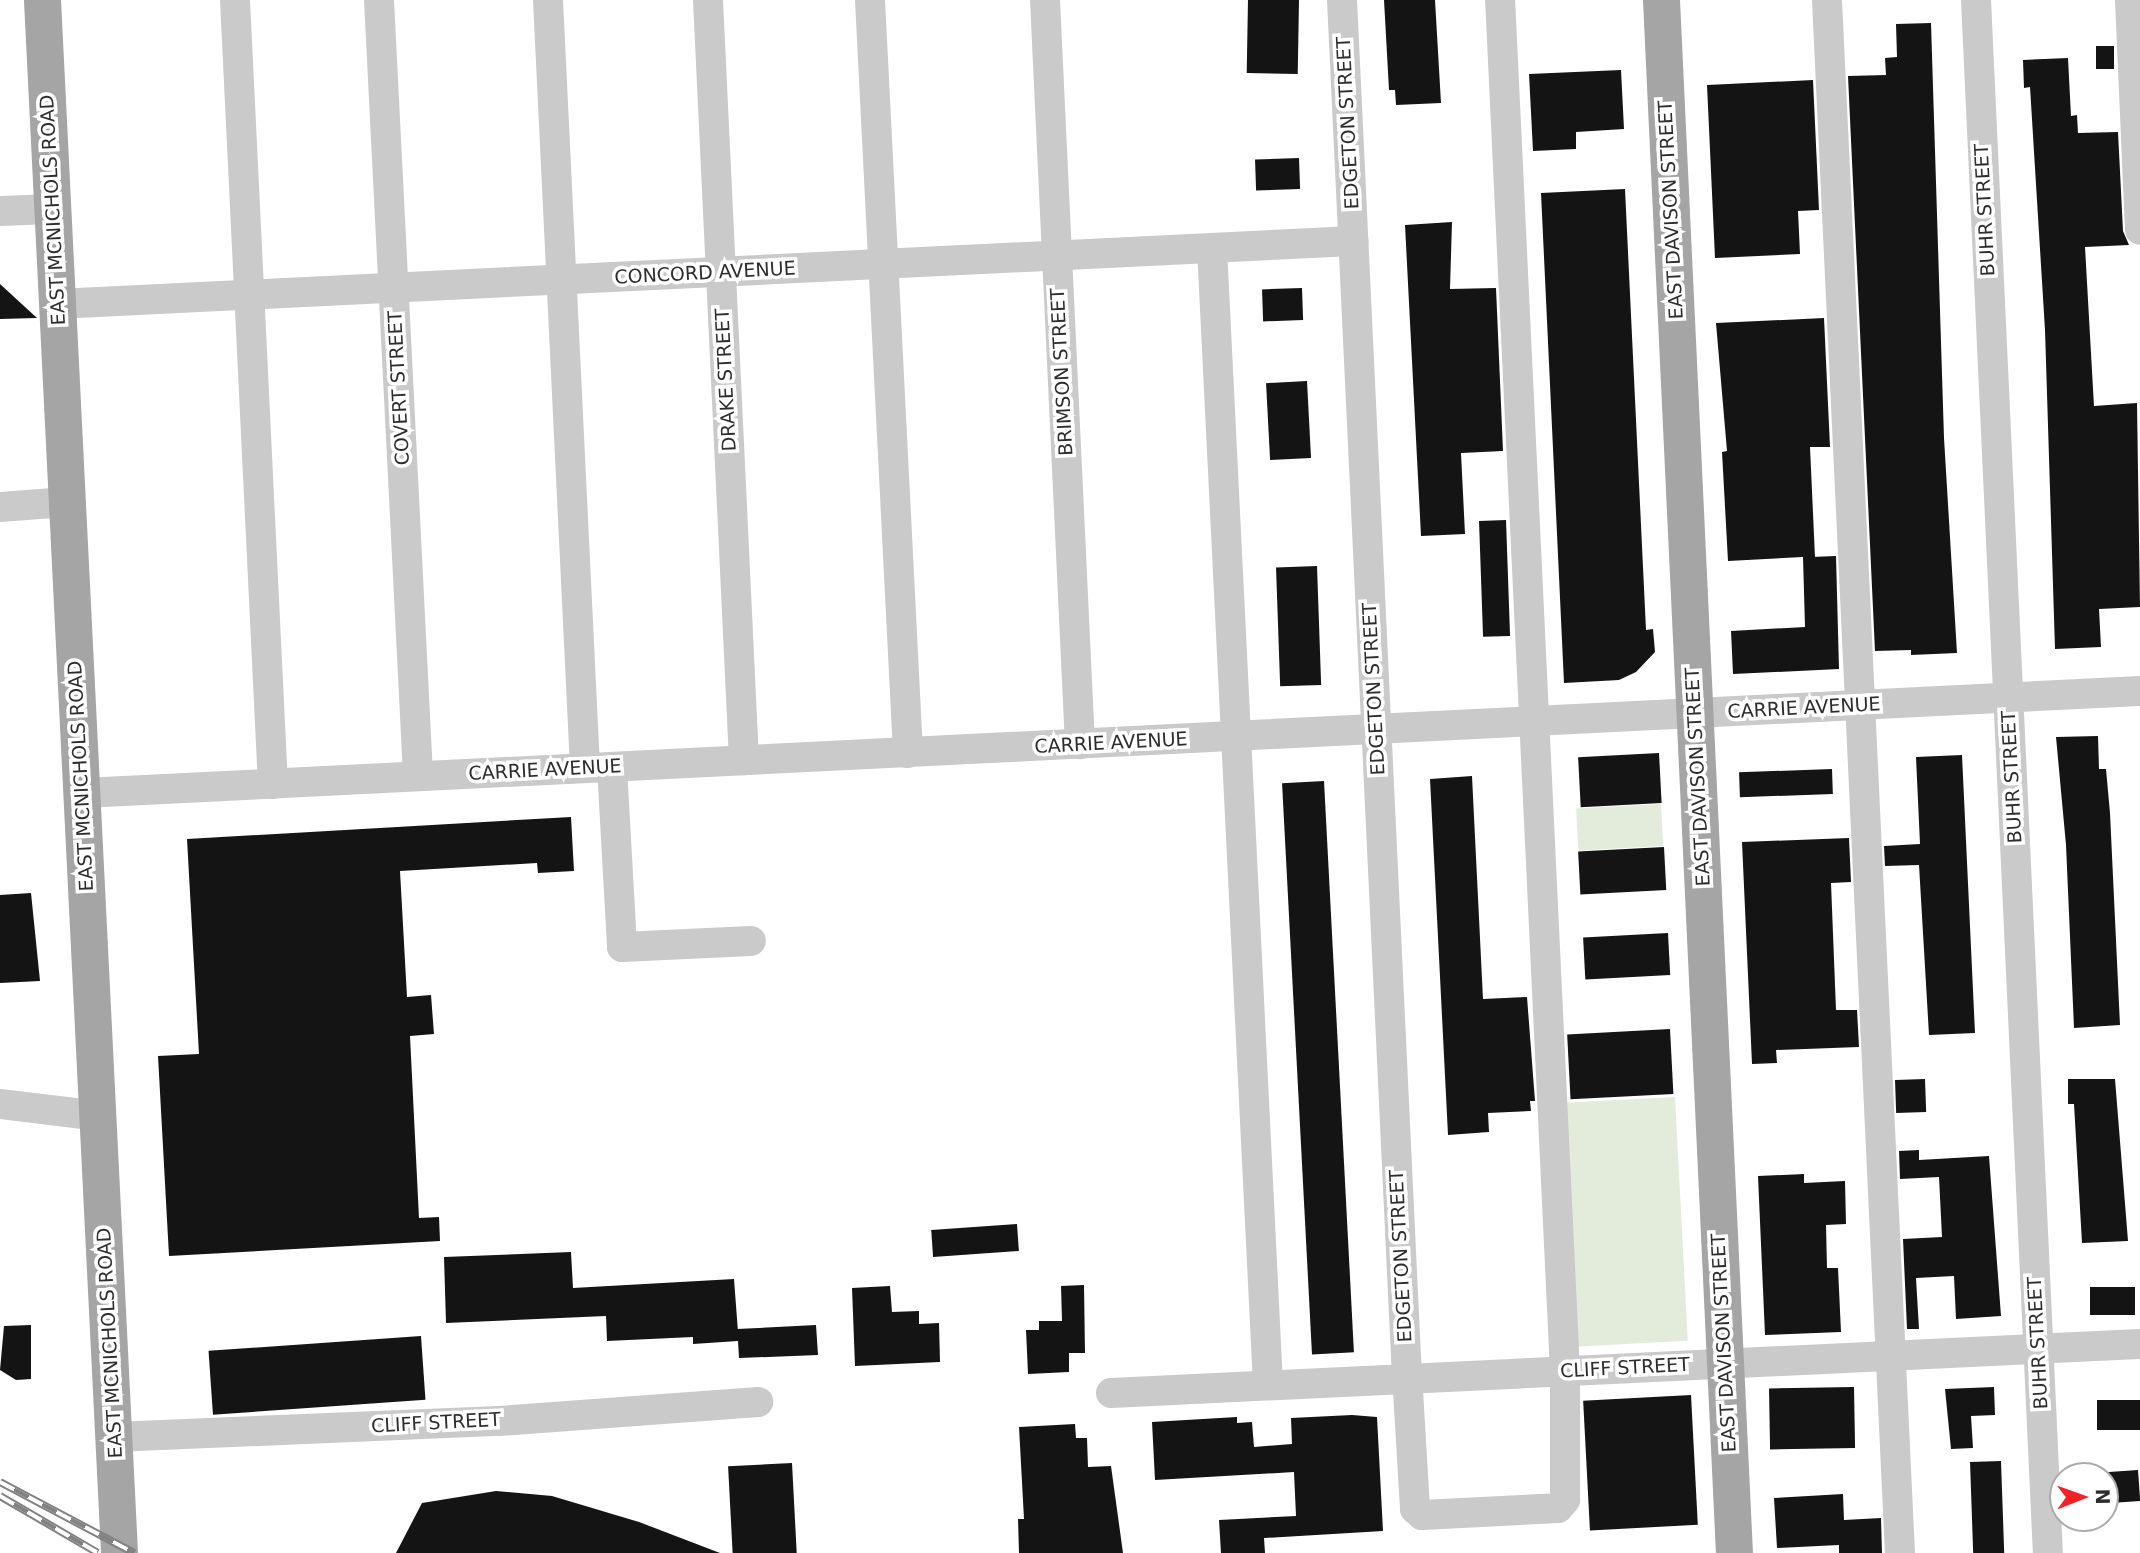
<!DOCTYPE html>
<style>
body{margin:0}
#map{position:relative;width:2140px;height:1553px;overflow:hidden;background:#fff;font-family:"DejaVu Sans",sans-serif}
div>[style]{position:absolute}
.green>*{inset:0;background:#e3ecda;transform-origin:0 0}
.building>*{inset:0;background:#141414;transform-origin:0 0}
.minor>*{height:30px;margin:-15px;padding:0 15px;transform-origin:15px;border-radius:15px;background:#cacaca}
.major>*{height:37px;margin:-18.5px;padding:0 18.5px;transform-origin:18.5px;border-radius:18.5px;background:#a5a5a5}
.rail>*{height:8px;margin-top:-4px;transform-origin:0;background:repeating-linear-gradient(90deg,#fff 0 16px,#828282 0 32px);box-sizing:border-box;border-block:2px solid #828282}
span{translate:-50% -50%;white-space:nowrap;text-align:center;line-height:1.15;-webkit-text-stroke:7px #fff;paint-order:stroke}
.street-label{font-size:19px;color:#2d2d2d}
.north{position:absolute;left:2049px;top:1462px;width:70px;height:70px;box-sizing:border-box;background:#fff;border:2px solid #ababab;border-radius:50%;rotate:89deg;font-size:19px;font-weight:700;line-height:28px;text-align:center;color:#2d2d2d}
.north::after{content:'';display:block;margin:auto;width:24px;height:32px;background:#f12327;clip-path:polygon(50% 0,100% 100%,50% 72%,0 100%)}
</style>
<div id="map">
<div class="green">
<div style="left:1661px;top:804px;width:42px;height:85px;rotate:87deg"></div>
<div style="left:1675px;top:1097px;width:244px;height:114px;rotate:87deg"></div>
</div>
<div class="building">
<div style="left:1299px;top:0;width:74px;height:51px;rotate:91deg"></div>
<div style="clip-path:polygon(1384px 0,1435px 0,1441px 103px,1396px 105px,1395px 90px,1389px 90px)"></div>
<div style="clip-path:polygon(1931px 23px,1944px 438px,1957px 653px,1911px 655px,1911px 650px,1875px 651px,1848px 76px,1886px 75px,1885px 58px,1897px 57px,1896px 24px)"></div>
<div style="left:2096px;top:46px;width:18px;height:23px"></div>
<div style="clip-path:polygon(2068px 58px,2071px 116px,2077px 115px,2078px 133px,2118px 132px,2123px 231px,2129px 245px,2085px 247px,2094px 406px,2137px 403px,2140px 607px,2099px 609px,2101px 647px,2055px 649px,2045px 330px,2030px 87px,2024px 88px,2023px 60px)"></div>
<div style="clip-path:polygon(1621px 70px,1624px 129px,1576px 132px,1576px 149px,1533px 151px,1529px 74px)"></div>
<div style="clip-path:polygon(1813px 80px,1819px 210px,1798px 211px,1800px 254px,1715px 258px,1707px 85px)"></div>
<div style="left:1299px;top:158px;width:31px;height:44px;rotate:88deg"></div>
<div style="clip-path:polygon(1625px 189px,1646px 630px,1653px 629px,1655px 652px,1636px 672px,1619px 680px,1564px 683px,1541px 193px)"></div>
<div style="clip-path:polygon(1452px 222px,1450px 289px,1496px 288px,1503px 451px,1461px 453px,1465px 534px,1421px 536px,1405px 225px)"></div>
<div style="clip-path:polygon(0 284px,37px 318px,0 319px)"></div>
<div style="left:1302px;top:288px;width:32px;height:40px;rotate:88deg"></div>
<div style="clip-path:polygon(1824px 318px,1830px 447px,1810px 447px,1815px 557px,1811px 557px,1836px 556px,1839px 669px,1733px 674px,1731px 631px,1805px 627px,1803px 557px,1728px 561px,1722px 452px,1727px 451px,1716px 323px)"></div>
<div style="left:1307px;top:381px;width:77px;height:41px;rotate:87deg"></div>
<div style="left:1506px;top:520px;width:116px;height:27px;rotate:88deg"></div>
<div style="left:1317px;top:566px;width:119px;height:41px;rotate:88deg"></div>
<div style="clip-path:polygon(2098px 736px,2099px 769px,2106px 769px,2110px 813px,2120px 1025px,2074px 1028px,2066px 845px,2056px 737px)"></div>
<div style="left:1659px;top:753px;width:50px;height:81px;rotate:87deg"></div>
<div style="clip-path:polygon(1962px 755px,1975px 1033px,1929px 1035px,1919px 865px,1885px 866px,1884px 846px,1920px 844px,1916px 757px)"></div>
<div style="left:1832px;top:769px;width:25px;height:93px;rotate:88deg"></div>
<div style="clip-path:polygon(1472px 776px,1483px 999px,1527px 997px,1535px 1101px,1530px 1101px,1531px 1111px,1488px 1113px,1489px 1132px,1448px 1135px,1430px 779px)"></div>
<div style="left:1324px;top:781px;width:572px;height:42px;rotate:87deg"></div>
<div style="clip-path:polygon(571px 817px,574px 871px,538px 873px,537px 863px,400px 871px,407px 997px,431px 995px,434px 1034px,410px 1036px,419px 1218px,439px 1217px,440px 1241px,169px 1256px,158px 1056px,199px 1054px,187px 839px)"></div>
<div style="clip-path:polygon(1849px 838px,1851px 882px,1831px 883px,1836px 1010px,1857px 1010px,1859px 1047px,1776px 1050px,1777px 1063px,1752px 1064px,1742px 842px)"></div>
<div style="left:1664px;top:847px;width:43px;height:86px;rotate:87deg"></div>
<div style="clip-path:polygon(31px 893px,40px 981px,0 983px,0 895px)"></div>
<div style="left:1668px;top:933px;width:42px;height:85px;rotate:87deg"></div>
<div style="left:1670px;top:1029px;width:65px;height:103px;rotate:87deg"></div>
<div style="left:1925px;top:1079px;width:33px;height:30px;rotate:88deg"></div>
<div style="clip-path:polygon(2068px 1079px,2115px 1079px,2128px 1241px,2082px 1243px,2074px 1104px,2068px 1104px)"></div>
<div style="clip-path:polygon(1919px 1150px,1919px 1160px,1989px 1156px,2001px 1316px,1956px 1319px,1954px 1276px,1916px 1278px,1919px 1329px,1907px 1329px,1903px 1239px,1942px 1237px,1939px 1177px,1900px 1179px,1899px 1151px)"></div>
<div style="clip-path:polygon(1804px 1174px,1804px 1183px,1845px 1181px,1846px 1224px,1826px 1225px,1827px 1268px,1838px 1268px,1841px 1332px,1765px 1335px,1758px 1176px)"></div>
<div style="left:1017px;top:1224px;width:27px;height:86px;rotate:86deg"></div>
<div style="clip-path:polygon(571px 1252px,573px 1288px,734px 1279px,738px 1332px,737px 1329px,816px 1325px,818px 1355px,739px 1358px,738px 1341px,693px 1344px,693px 1337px,607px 1341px,606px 1316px,446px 1323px,444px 1257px)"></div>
<div style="clip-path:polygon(1084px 1285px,1085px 1353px,1069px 1353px,1069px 1372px,1028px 1374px,1026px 1330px,1039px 1330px,1039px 1321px,1062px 1321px,1061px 1286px)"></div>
<div style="clip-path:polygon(890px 1286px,892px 1312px,919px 1311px,919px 1324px,939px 1323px,940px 1362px,855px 1366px,852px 1288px)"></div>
<div style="left:2090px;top:1287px;width:45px;height:28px"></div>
<div style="clip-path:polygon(31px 1325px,31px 1379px,16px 1380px,0 1370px,4px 1326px)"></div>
<div style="left:421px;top:1336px;width:64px;height:213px;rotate:86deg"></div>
<div style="left:1854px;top:1387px;width:61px;height:85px;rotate:89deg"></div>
<div style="clip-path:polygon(1994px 1387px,1995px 1415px,1971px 1416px,1973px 1448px,1951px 1449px,1945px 1389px)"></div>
<div style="left:1691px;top:1395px;width:130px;height:108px;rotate:87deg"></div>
<div style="left:2140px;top:1400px;width:30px;height:43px;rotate:90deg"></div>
<div style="clip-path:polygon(1352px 1415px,1377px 1417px,1383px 1531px,1264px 1538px,1265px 1553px,1221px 1553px,1219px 1520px,1296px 1516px,1294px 1472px,1155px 1480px,1152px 1422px,1237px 1417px,1237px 1423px,1252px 1422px,1254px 1447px,1292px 1444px,1291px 1418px)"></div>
<div style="clip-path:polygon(1075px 1424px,1076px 1438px,1087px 1438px,1088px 1467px,1111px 1466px,1123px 1553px,1019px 1553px,1018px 1519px,1024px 1519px,1019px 1427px)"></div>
<div style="left:2001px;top:1461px;width:92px;height:31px;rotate:88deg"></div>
<div style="left:792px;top:1463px;width:90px;height:64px;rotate:87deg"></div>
<div style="left:2138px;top:1470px;width:31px;height:33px;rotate:86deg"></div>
<div style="clip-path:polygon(496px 1491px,552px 1496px,639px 1522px,720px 1553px,396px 1553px,422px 1503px)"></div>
<div style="clip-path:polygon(1843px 1494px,1844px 1520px,1881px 1518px,1882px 1553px,1839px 1553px,1839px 1545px,1777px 1548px,1774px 1498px)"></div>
</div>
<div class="minor">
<div style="left:235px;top:0;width:785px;rotate:87.23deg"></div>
<div style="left:379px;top:0;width:777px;rotate:87.12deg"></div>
<div style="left:548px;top:0;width:769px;rotate:87.24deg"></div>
<div style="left:708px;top:0;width:761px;rotate:87.29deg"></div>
<div style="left:870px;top:0;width:754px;rotate:87.11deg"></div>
<div style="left:1045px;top:0;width:745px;rotate:87.31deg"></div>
<div style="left:1342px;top:0;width:1359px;rotate:87.3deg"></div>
<div style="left:1406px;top:1357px;width:152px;rotate:86.6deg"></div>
<div style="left:1415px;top:1509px;width:9px;rotate:41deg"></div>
<div style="left:1422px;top:1515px;width:136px;rotate:-2.9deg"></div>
<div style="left:1558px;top:1508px;width:11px;rotate:-49deg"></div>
<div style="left:1565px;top:1500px;width:129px;rotate:-90deg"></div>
<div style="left:1565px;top:1371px;width:1373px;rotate:-92.71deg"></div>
<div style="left:1827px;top:0;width:1555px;rotate:87.31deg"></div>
<div style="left:1976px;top:0;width:1555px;rotate:87.35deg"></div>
<div style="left:2130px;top:0;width:230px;rotate:87.5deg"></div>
<div style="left:0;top:211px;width:53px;rotate:-2.2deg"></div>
<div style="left:1212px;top:248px;width:1138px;rotate:87.18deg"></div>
<div style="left:57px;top:304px;width:1298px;rotate:-2.78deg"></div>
<div style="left:0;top:507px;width:66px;rotate:-4.3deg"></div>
<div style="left:612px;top:767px;width:180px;rotate:86.8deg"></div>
<div style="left:622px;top:947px;width:129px;rotate:-2.7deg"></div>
<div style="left:83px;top:793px;width:2060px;rotate:-2.84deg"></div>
<div style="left:0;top:1104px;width:100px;rotate:6.9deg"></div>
<div style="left:1111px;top:1393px;width:1030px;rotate:-2.73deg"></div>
<div style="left:114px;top:1437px;width:385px;rotate:-2.4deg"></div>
<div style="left:499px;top:1421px;width:260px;rotate:-4.2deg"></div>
</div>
<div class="major">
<div style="left:42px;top:0;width:1555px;rotate:87.16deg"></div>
<div style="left:1661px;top:0;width:1555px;rotate:87.31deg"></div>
</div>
<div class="rail">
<div style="left:0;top:1482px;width:152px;rotate:27.9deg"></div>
<div style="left:0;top:1496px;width:113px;rotate:30.2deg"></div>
</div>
<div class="street-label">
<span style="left:1348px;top:123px;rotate:-93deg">EDGETON STREET</span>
<span style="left:53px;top:210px;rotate:-93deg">EAST MCNICHOLS ROAD</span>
<span style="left:1671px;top:210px;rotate:-93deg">EAST DAVISON STREET</span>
<span style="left:1985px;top:210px;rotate:-93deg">BUHR STREET</span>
<span style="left:705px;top:273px;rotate:-3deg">CONCORD AVENUE</span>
<span style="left:1062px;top:372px;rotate:-93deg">BRIMSON STREET</span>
<span style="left:726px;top:380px;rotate:-93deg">DRAKE STREET</span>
<span style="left:399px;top:388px;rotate:-93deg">COVERT STREET</span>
<span style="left:1374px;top:689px;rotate:-93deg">EDGETON STREET</span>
<span style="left:1804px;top:708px;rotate:-3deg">CARRIE AVENUE</span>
<span style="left:1111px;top:743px;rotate:-3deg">CARRIE AVENUE</span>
<span style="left:545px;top:770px;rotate:-3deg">CARRIE AVENUE</span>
<span style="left:81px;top:776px;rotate:-93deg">EAST MCNICHOLS ROAD</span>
<span style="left:1698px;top:777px;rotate:-93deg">EAST DAVISON STREET</span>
<span style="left:2012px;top:777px;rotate:-93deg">BUHR STREET</span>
<span style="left:1401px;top:1256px;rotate:-93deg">EDGETON STREET</span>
<span style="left:110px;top:1343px;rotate:-93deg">EAST MCNICHOLS ROAD</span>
<span style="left:1724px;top:1343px;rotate:-93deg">EAST DAVISON STREET</span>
<span style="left:2038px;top:1343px;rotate:-93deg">BUHR STREET</span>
<span style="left:1625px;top:1368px;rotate:-3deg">CLIFF STREET</span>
<span style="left:436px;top:1423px;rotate:-3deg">CLIFF STREET</span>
</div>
<div class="north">N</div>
</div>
